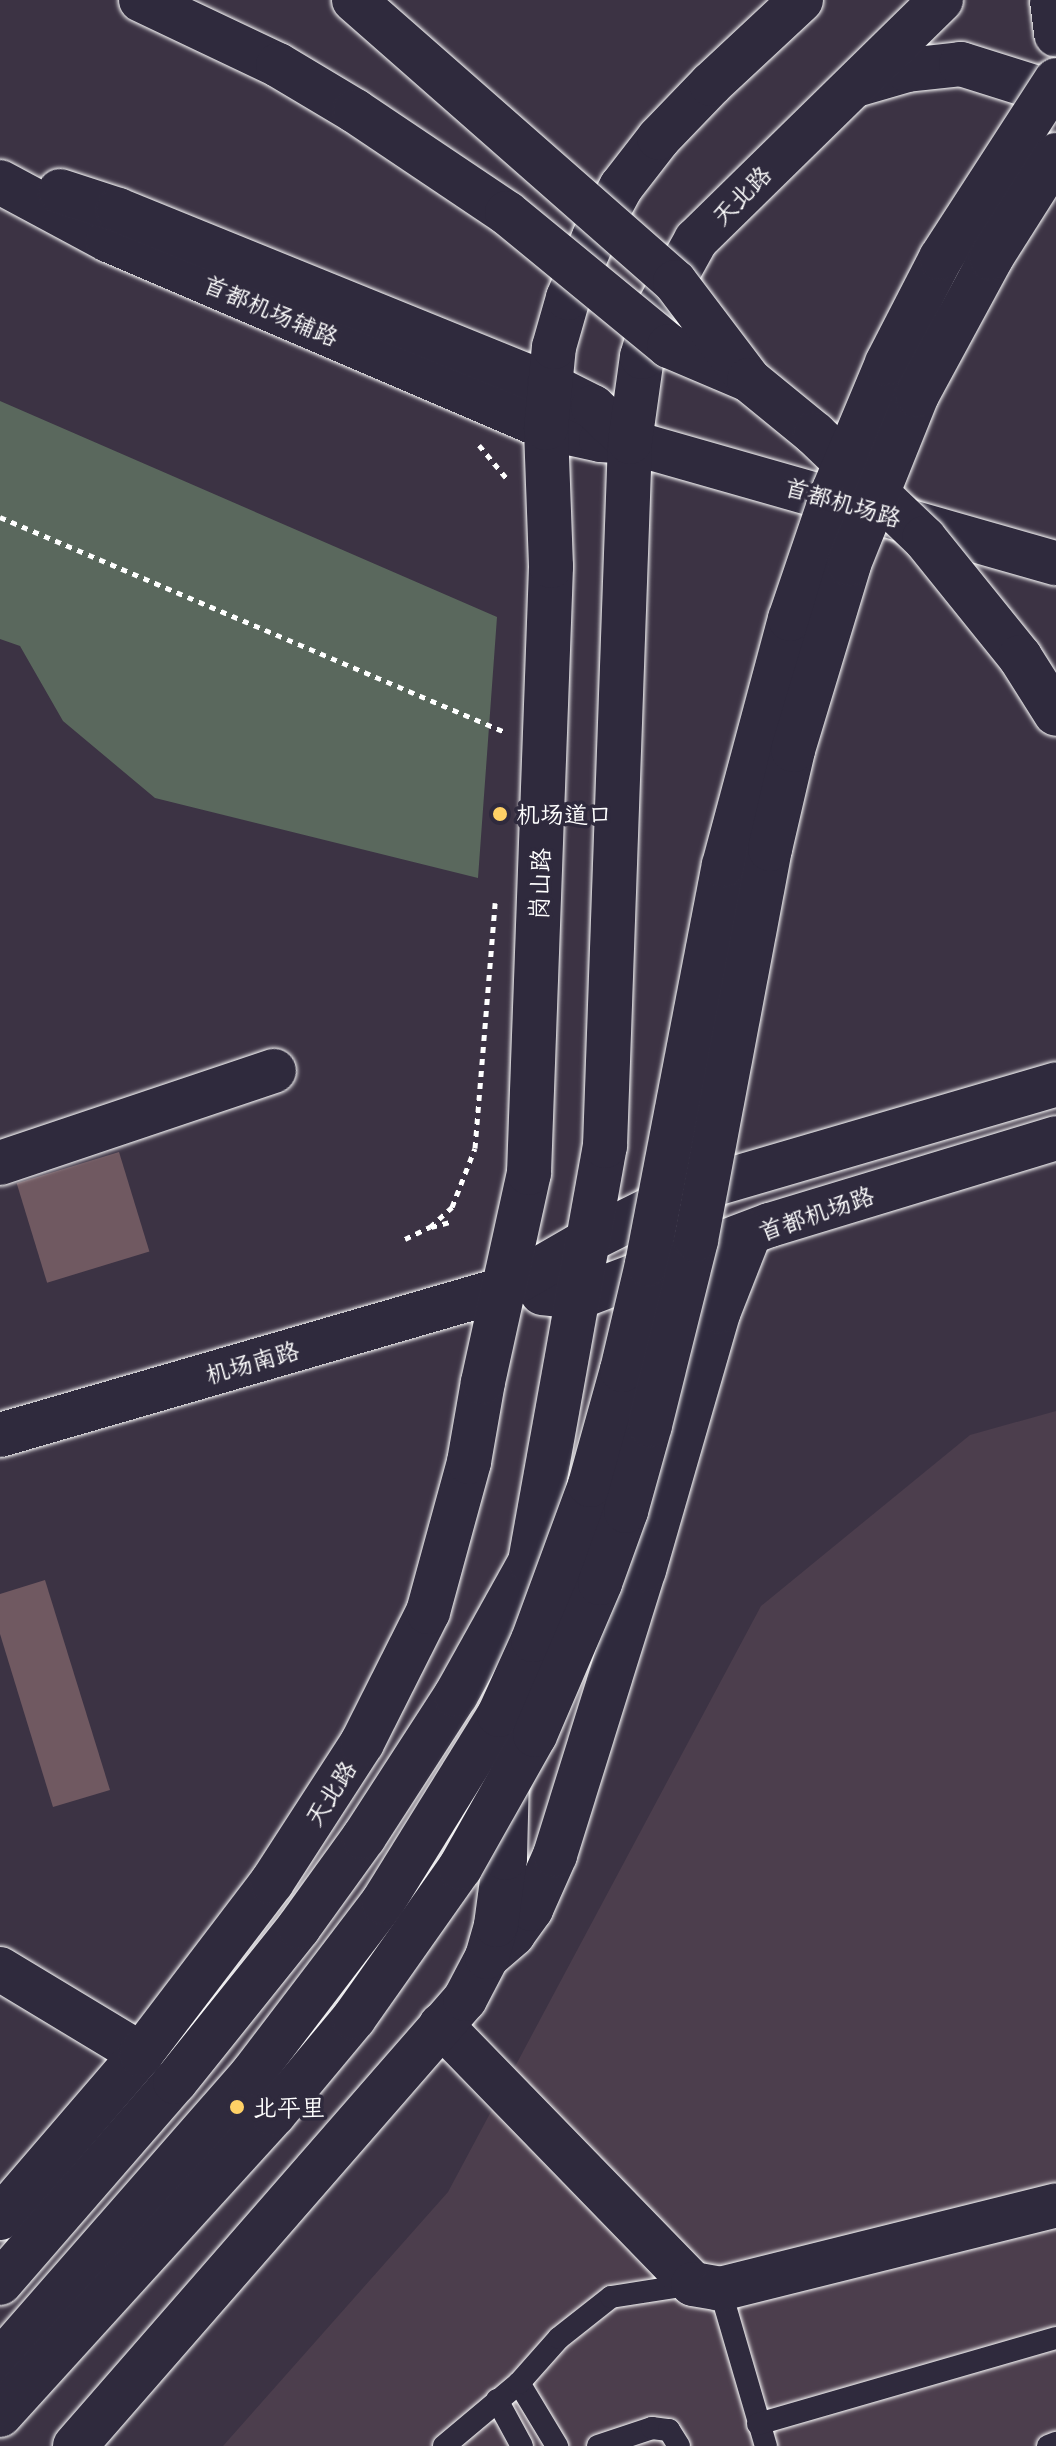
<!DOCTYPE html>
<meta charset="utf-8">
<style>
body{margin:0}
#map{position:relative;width:1056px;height:2446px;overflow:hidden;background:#3c3344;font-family:"Playpen Sans","LXGW WenKai TC",sans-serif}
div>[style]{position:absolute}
.built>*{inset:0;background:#4c3e4d}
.green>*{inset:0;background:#5a685d}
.building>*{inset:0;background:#705961;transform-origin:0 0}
.path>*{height:5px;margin-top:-2.5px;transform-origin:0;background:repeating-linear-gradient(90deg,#fff 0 6px,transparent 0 12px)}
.roads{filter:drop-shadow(0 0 2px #fff) drop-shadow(0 0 2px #fff)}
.lane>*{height:22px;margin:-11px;padding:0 11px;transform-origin:11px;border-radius:11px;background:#2f2a3d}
.street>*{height:44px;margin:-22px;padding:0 22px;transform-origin:22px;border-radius:22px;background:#2f2a3d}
.secondary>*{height:44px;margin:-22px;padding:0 22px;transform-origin:22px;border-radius:22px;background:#2f2a3d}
.primary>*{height:44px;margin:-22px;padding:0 22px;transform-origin:22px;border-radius:22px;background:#2f2a3d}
.bridges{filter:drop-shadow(0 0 2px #fff) drop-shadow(0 0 2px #fff)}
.highway-bridge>*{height:44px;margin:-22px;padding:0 22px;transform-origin:22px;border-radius:22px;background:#2f2a3d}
.dots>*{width:22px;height:22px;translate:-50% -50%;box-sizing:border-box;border:4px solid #2f2a3d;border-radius:50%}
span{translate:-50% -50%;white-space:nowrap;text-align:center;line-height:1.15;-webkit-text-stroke:7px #2f2a3d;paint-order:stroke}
.street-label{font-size:24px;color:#fff}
.poi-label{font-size:24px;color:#fff}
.left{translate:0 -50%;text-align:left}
</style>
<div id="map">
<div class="built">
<div style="clip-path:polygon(1056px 1411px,1056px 2446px,223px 2446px,448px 2192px,761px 1606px,970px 1435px)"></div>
</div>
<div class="green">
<div style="clip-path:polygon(0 401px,497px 617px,478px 878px,155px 798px,63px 721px,20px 646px,0 639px)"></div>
</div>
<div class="building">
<div style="left:119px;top:1152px;width:104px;height:107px;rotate:73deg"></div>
<div style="clip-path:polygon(45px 1580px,110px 1790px,53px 1807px,0 1634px,0 1594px)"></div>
</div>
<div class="path">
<div style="left:479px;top:445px;width:45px;rotate:50.4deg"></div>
<div style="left:0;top:517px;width:549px;rotate:23.06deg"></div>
<div style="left:431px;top:1227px;width:23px;rotate:-15deg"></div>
<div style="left:405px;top:1239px;width:28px;rotate:-26deg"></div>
<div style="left:430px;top:1227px;width:30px;rotate:-42deg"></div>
<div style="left:452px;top:1207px;width:63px;rotate:-68.7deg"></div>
<div style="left:475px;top:1148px;width:246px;rotate:-85.3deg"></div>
</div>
<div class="roads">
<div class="lane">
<div style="left:720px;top:2289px;width:164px;rotate:73.7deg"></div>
<div style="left:519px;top:2383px;width:74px;rotate:58.9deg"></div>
<div style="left:497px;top:2400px;width:52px;rotate:61.5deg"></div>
<div style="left:758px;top:2424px;width:310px;rotate:-16.1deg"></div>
<div style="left:444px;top:2446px;width:98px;rotate:-40deg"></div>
<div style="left:519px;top:2383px;width:60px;rotate:-48.4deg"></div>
<div style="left:559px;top:2338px;width:66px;rotate:-38.3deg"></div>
<div style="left:611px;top:2297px;width:83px;rotate:-9deg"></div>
<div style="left:598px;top:2446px;width:57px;rotate:-18.4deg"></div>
<div style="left:652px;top:2428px;width:17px;rotate:7deg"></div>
<div style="left:669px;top:2430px;width:19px;rotate:58deg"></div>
<div style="left:1048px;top:2446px;width:9px;rotate:-21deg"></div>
</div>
<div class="street">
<div style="left:0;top:1163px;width:289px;rotate:-18.6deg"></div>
<div style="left:0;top:1969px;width:165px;rotate:31.1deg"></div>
</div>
<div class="secondary">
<div style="left:0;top:182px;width:123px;rotate:28.2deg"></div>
<div style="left:108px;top:240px;width:477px;rotate:23.2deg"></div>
<div style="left:546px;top:428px;width:56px;rotate:12.3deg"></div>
<div style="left:601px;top:440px;width:29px;rotate:4deg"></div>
<div style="left:630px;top:442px;width:443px;rotate:15.9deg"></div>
<div style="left:60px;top:191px;width:61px;rotate:18.1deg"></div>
<div style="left:118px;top:210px;width:465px;rotate:22.1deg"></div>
<div style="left:549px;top:385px;width:49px;rotate:26.6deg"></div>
<div style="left:593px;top:407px;width:51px;rotate:43.4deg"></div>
<div style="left:542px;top:1293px;width:37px;rotate:6deg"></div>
<div style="left:579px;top:1297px;width:204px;rotate:-20.7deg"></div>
<div style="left:770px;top:1225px;width:299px;rotate:-16.9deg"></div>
<div style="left:0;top:1435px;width:525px;rotate:-16.16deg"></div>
<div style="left:504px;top:1289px;width:98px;rotate:-30deg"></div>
<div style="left:589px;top:1240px;width:103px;rotate:-26.6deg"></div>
<div style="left:681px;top:1194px;width:391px;rotate:-16.3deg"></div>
<div style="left:487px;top:1957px;width:35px;rotate:-41deg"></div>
<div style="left:513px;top:1934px;width:31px;rotate:-54deg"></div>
<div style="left:531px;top:1909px;width:59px;rotate:-66deg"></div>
<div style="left:555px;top:1855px;width:299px;rotate:-72.7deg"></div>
<div style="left:644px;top:1570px;width:270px;rotate:-73.9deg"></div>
<div style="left:719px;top:1311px;width:82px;rotate:-68.5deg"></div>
<div style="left:441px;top:2025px;width:361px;rotate:45.8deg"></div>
<div style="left:693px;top:2284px;width:27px;rotate:10deg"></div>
<div style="left:720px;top:2289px;width:346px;rotate:-14deg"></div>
</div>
<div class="primary">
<div style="left:1052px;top:0;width:35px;rotate:83deg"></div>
<div style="left:856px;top:85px;width:53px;rotate:-16.4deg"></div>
<div style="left:907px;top:70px;width:54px;rotate:-6.3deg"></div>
<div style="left:961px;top:64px;width:100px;rotate:17.5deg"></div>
<div style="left:0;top:2218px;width:216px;rotate:-49.3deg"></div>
<div style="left:141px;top:2054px;width:216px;rotate:-52.7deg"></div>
<div style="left:272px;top:1882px;width:166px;rotate:-57.1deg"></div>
<div style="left:362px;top:1743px;width:147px;rotate:-63.3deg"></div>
<div style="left:428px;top:1612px;width:156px;rotate:-74.7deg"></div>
<div style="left:469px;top:1462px;width:81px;rotate:-80.1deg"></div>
<div style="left:483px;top:1382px;width:214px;rotate:-77.6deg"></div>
<div style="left:529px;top:1173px;width:607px;rotate:-87.92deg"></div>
<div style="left:551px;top:566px;width:138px;rotate:-92.1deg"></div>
<div style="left:546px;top:428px;width:81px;rotate:-84.4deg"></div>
<div style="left:554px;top:347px;width:51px;rotate:-74.1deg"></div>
<div style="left:568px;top:298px;width:66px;rotate:-66.9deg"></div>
<div style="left:594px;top:237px;width:57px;rotate:-61.6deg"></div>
<div style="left:621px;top:187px;width:62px;rotate:-52.2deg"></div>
<div style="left:659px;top:138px;width:75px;rotate:-46.1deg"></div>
<div style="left:711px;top:84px;width:123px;rotate:-43deg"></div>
<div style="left:0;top:2283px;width:267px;rotate:-49deg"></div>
<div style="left:175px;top:2082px;width:198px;rotate:-51.3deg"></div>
<div style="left:299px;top:1927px;width:111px;rotate:-54.2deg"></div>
<div style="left:364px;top:1837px;width:169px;rotate:-57.1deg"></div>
<div style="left:456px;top:1695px;width:152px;rotate:-60.9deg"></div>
<div style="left:530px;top:1562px;width:423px;rotate:-79.8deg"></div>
<div style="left:605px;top:1146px;width:704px;rotate:-87.97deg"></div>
<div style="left:630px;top:442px;width:86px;rotate:-82deg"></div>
<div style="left:642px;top:357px;width:43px;rotate:-73.7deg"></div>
<div style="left:654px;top:316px;width:87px;rotate:-61.1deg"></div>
<div style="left:696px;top:240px;width:343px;rotate:-44.4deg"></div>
<div style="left:75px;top:2446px;width:593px;rotate:-48.9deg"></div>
<div style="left:465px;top:1999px;width:47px;rotate:-62.4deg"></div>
<div style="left:487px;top:1957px;width:33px;rotate:-74deg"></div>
<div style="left:496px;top:1925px;width:68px;rotate:-82.3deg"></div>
<div style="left:505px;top:1858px;width:84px;rotate:-88.6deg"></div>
</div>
</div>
<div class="bridges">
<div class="highway-bridge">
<div style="left:141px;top:0;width:152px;rotate:25.4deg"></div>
<div style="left:278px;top:65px;width:90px;rotate:30.9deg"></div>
<div style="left:355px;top:111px;width:183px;rotate:33.9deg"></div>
<div style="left:507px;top:213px;width:210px;rotate:39.4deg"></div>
<div style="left:669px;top:346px;width:87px;rotate:23deg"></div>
<div style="left:354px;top:0;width:427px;rotate:41.3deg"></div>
<div style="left:675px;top:282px;width:123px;rotate:52.9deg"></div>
<div style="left:749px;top:380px;width:85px;rotate:39.3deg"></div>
<div style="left:815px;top:434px;width:151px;rotate:43.7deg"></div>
<div style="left:924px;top:538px;width:153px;rotate:51.1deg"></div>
<div style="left:1020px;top:657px;width:67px;rotate:57.7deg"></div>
<div style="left:0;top:2362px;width:383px;rotate:-48.8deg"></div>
<div style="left:252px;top:2074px;width:216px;rotate:-52.7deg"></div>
<div style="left:383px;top:1902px;width:220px;rotate:-58.2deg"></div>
<div style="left:499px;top:1715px;width:82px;rotate:-65.6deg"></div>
<div style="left:533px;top:1640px;width:165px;rotate:-69.8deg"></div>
<div style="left:590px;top:1485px;width:119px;rotate:-74.5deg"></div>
<div style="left:622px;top:1370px;width:109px;rotate:-76.7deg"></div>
<div style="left:647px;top:1264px;width:406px;rotate:-79.1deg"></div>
<div style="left:724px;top:865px;width:255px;rotate:-75deg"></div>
<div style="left:790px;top:619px;width:136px;rotate:-71.2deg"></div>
<div style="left:834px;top:490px;width:138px;rotate:-67.3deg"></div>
<div style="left:887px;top:363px;width:118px;rotate:-62.8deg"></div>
<div style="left:941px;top:258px;width:212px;rotate:-57.1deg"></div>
<div style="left:0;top:2415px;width:407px;rotate:-47.7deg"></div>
<div style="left:274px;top:2114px;width:125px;rotate:-50.2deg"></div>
<div style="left:354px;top:2018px;width:184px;rotate:-54.8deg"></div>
<div style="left:460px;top:1868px;width:153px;rotate:-60.6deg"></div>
<div style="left:535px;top:1735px;width:165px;rotate:-66.8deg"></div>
<div style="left:600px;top:1583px;width:77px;rotate:-70.1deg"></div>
<div style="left:626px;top:1511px;width:89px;rotate:-74.4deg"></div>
<div style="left:650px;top:1425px;width:191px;rotate:-76deg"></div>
<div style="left:696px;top:1240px;width:398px;rotate:-79.3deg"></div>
<div style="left:770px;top:849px;width:102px;rotate:-76.9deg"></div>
<div style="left:793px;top:750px;width:194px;rotate:-73.2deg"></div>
<div style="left:849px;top:564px;width:182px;rotate:-68.1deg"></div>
<div style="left:917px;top:395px;width:156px;rotate:-61.6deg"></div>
<div style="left:991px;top:258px;width:122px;rotate:-57.7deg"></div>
</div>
</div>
<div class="dots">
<div style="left:500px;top:814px;background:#ffd166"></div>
<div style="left:237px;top:2107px;background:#ffd166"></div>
</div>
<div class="street-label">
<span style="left:741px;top:195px;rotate:-45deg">天北路</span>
<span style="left:271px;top:310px;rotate:23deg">首都机场辅路</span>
<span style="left:843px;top:502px;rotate:16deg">首都机场路</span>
<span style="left:539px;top:884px;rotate:-88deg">岗山路</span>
<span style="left:816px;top:1213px;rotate:-19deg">首都机场路</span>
<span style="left:252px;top:1362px;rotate:-16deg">机场南路</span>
<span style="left:330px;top:1793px;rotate:-57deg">天北路</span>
</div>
<div class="poi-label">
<span class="left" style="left:516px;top:814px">机场道口</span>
<span class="left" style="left:253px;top:2107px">北平里</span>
</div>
</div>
